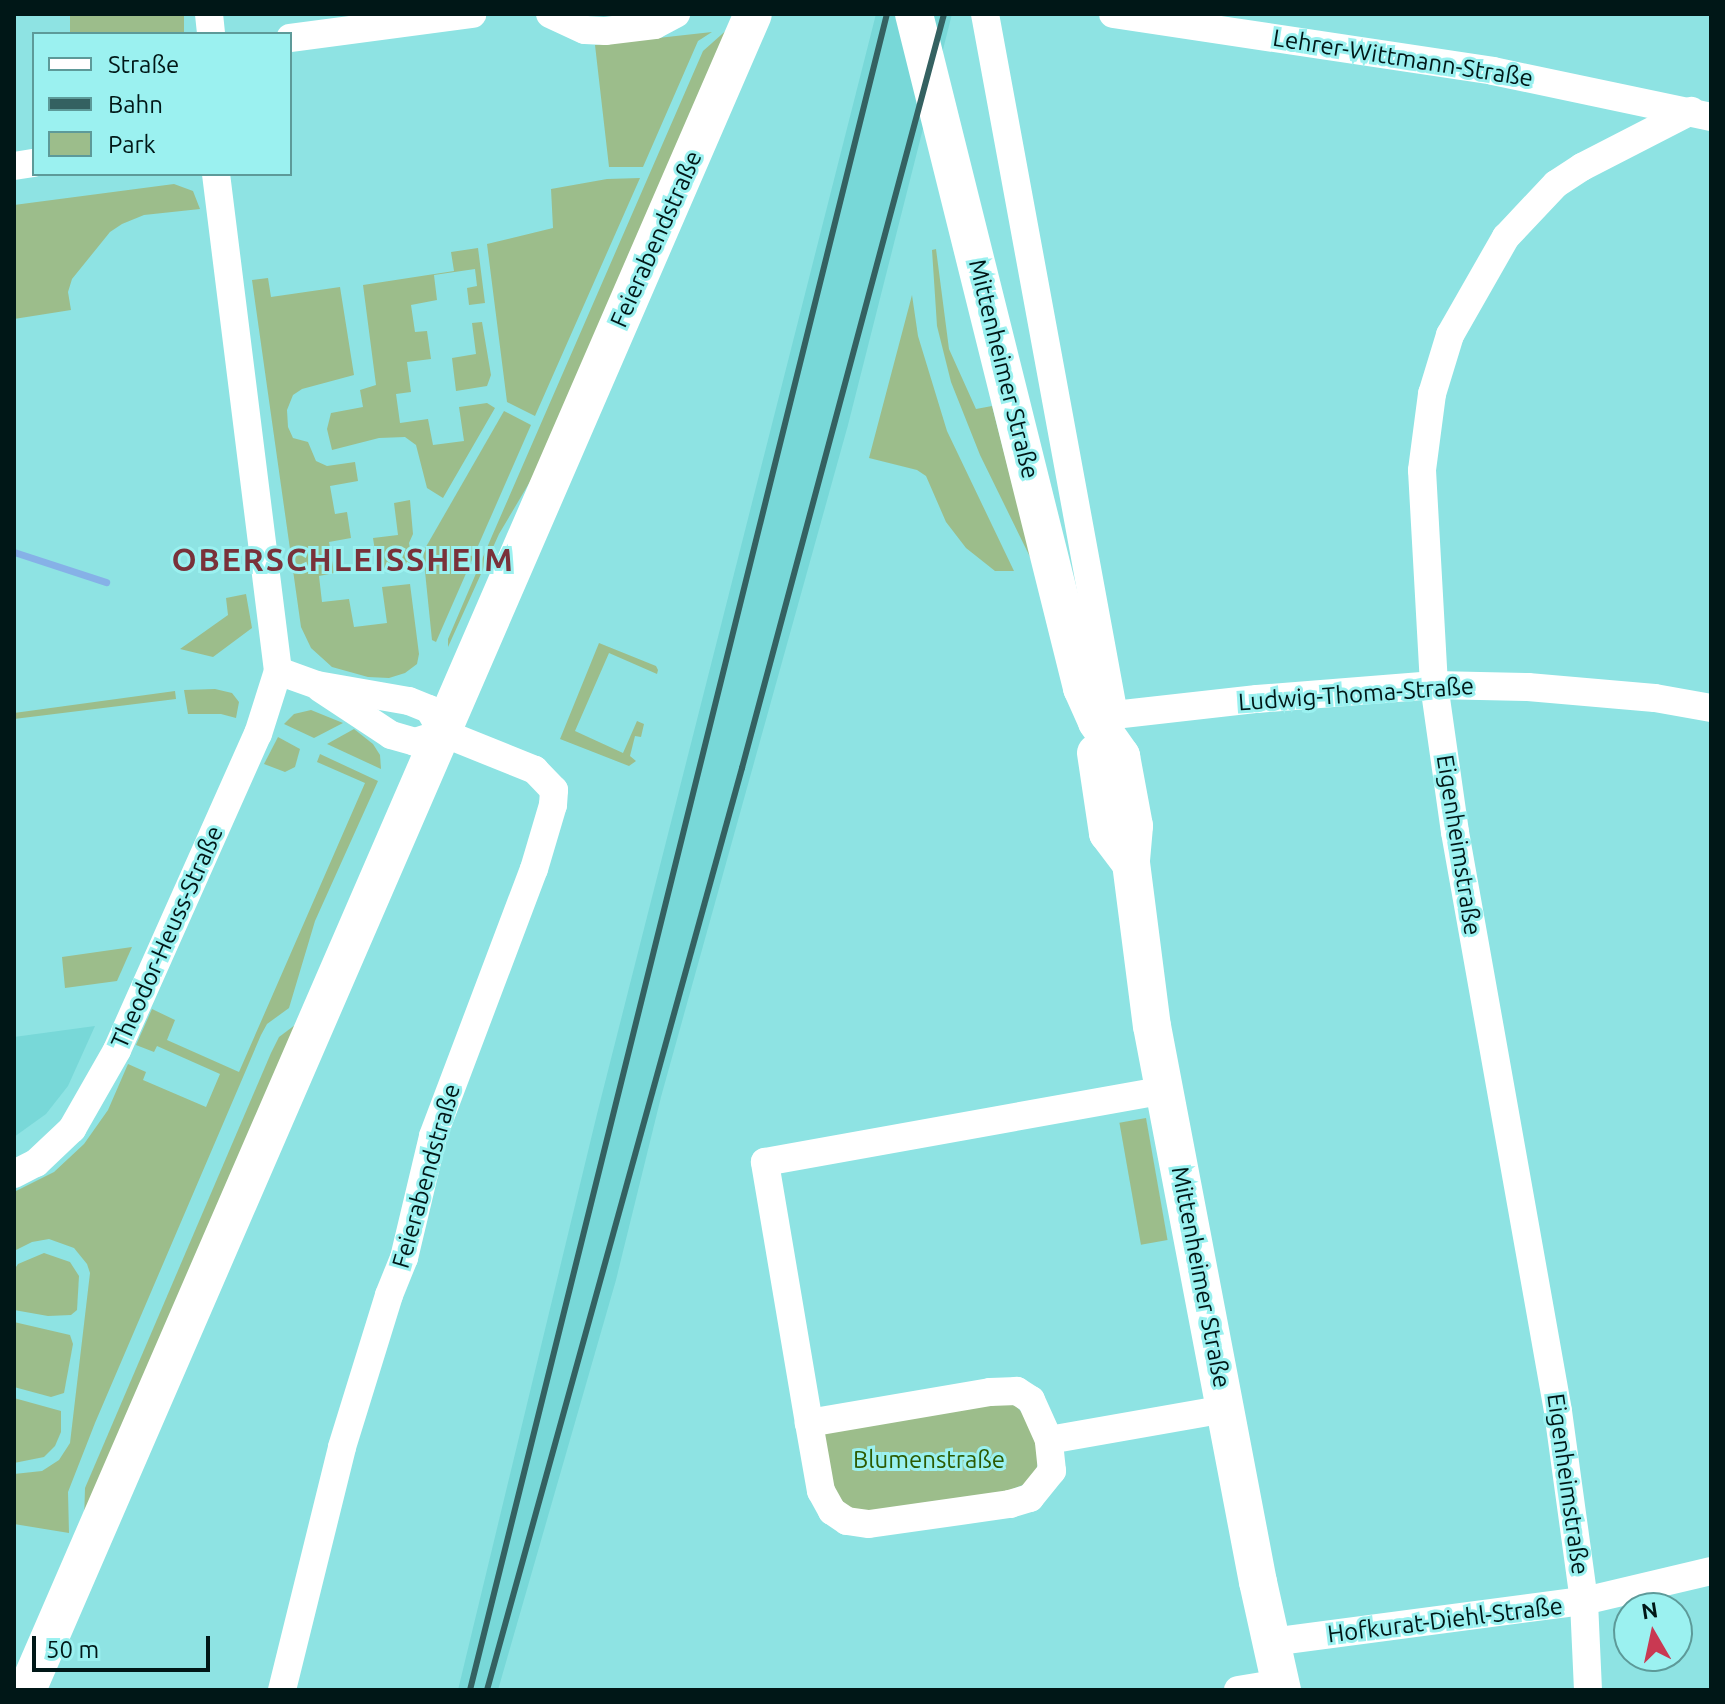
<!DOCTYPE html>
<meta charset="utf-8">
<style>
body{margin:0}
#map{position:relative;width:1725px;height:1704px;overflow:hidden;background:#8ee3e3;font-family:Ubuntu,sans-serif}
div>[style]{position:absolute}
.built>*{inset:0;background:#78d8d8}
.green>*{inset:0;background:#9cbd8b;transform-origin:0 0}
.stream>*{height:7px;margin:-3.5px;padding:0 3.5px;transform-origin:3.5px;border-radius:3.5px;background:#86b1e7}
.minor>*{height:28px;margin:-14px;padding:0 14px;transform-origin:14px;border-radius:14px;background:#fff}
.secondary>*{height:38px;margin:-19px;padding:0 19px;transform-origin:19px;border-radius:19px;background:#fff}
.rail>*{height:6px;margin:-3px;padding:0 3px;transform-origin:3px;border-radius:3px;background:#346161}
span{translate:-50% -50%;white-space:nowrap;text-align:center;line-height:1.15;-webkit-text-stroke:6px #9bf1f0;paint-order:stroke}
.street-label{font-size:24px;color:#001717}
.park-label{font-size:24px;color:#2c5a01}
.district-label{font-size:32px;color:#79323a;font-weight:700;letter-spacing:2px}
.frame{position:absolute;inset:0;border:16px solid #001717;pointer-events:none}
.legend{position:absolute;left:32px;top:32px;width:260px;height:144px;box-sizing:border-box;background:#9bf1f0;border:2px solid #5d9a99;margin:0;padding:10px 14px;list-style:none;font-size:24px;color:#001717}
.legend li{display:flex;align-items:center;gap:16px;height:40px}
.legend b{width:40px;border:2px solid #5d9a99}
.north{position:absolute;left:1613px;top:1592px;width:80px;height:80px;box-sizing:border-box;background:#9bf1f0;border:2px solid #5d9a99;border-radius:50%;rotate:351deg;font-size:22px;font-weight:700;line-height:32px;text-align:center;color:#001717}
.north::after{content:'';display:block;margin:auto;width:28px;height:36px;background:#c93952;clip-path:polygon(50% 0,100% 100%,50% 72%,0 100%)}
.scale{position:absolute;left:32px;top:1636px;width:178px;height:36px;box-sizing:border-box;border:4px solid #001717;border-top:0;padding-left:10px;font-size:24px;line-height:28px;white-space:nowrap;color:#001717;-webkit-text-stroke:6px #9bf1f0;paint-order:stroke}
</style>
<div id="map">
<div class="built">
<div style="clip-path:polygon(876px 14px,952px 14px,848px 425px,661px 1097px,616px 1280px,498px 1690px,458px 1690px,597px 1114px)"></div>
<div style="clip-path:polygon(95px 1026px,68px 1086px,46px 1114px,14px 1137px,14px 1037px)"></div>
</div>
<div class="green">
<div style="left:70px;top:14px;width:114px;height:20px"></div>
<div style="clip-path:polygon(730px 27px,544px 458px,499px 534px,448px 647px,448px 639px,492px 536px,703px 51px)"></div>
<div style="clip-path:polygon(712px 32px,698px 41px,643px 167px,609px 167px,595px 45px)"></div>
<div style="clip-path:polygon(640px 178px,535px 416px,507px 402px,487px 244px,553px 228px,551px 189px,607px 179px)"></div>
<div style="clip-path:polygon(174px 184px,193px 191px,200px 209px,144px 215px,122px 224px,110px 232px,72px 279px,68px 292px,71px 310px,14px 319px,14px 205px)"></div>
<div style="clip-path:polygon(478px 248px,485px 303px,469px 305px,467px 288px,477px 286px,475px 269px,434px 275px,437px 300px,411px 305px,415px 332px,427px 331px,431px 359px,407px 362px,411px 392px,396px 394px,400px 423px,428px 419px,433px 445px,464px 441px,459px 407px,487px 403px,495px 408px,443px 498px,427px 488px,416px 445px,405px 437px,379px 438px,332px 450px,327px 429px,331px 413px,363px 407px,360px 390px,376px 385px,363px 285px,454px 271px,451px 252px)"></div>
<div style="clip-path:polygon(936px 249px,949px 349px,976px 409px,992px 406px,1032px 561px,980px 455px,951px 382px,937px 326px,932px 250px)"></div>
<div style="clip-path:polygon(268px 278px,271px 297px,340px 287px,354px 375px,302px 389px,293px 395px,287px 410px,288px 427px,293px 438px,308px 442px,316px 461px,327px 466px,355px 462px,358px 481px,330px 486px,335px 514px,347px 512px,351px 538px,329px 542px,334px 573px,319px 576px,322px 602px,349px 599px,354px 627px,387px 623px,382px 587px,410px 584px,419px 654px,417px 664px,405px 673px,389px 678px,368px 677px,332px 667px,311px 648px,301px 627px,252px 280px)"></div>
<div style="clip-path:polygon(912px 295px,918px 336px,947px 431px,1014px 571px,995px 571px,966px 548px,946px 522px,926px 476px,917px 470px,869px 458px)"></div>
<div style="clip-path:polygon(482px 322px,491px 375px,487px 386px,456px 391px,452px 358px,476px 354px,472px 323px)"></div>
<div style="clip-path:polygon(504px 411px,531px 425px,436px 642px,432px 640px,423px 552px)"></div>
<div style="clip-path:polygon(410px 500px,413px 534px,409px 543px,413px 566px,378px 571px,373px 538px,398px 535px,394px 503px)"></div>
<div style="clip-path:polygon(246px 594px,252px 628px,213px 657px,180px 649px,228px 615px,226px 598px)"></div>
<div style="clip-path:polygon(599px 643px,656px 666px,658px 670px,657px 674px,609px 653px,575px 731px,623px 753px,637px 721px,644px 724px,641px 737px,635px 736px,630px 756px,636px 761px,629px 766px,560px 739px)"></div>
<div style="clip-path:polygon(215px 689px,232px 693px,239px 702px,236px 718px,221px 714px,188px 714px,184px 690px)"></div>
<div style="clip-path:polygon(175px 691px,176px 699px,14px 719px,14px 713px)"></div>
<div style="clip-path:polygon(311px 710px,343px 723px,314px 738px,284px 724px,294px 714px)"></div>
<div style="clip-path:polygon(354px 729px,373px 744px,380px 755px,381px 769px,327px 744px)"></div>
<div style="clip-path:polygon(278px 737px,300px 749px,295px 767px,285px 772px,264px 764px)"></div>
<div style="clip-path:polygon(320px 754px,378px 781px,315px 921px,289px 1008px,267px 1024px,261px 1035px,95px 1423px,68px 1492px,69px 1533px,14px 1524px,14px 1474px,42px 1471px,59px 1460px,70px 1443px,90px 1273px,87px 1264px,74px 1248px,49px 1239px,32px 1242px,14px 1251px,14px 1192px,54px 1172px,84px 1144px,108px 1110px,128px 1064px,146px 1072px,143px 1080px,206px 1107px,220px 1074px,157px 1046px,154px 1052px,136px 1045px,152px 1009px,175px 1020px,167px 1040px,239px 1072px,365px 783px,317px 762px)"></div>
<div style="clip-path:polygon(132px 947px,117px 981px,65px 988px,62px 957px)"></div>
<div style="clip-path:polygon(299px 1022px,84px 1522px,85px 1488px,271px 1053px,279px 1037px)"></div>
<div style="left:1146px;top:1118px;width:124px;height:27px;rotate:80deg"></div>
<div style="clip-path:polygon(44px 1253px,70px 1262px,79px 1276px,77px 1310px,71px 1315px,48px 1316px,14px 1310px,14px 1270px,18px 1264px)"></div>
<div style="clip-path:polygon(14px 1322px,70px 1335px,73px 1344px,64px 1393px,51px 1397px,14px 1387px)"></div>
<div style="clip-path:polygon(14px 1398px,61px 1411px,61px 1432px,55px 1446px,44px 1457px,14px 1463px)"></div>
<div style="clip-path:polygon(1002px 1402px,1016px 1406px,1032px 1424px,1039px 1455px,1036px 1473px,1025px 1484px,1003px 1493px,858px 1516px,836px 1502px,823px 1432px)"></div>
</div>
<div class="stream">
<div style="left:14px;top:552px;width:97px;rotate:18.1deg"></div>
</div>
<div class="minor">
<div style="left:209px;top:14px;width:20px;rotate:84deg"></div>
<div style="left:550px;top:14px;width:38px;rotate:25deg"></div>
<div style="left:585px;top:30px;width:20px;rotate:3deg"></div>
<div style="left:605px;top:31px;width:50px;rotate:-6.8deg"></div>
<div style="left:655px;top:25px;width:24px;rotate:-28deg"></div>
<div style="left:985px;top:14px;width:713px;rotate:79.57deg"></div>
<div style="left:1113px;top:14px;width:384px;rotate:8.5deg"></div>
<div style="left:1493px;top:71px;width:223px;rotate:11.9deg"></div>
<div style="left:290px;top:38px;width:184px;rotate:-7.5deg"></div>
<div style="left:14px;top:166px;width:20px;rotate:-9deg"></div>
<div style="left:278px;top:671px;width:41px;rotate:19.7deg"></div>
<div style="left:317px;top:685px;width:93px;rotate:9.9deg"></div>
<div style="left:409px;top:701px;width:22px;rotate:22deg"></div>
<div style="left:429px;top:709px;width:28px;rotate:60deg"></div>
<div style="left:320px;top:688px;width:85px;rotate:33.5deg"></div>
<div style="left:391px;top:735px;width:25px;rotate:16deg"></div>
<div style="left:415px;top:742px;width:29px;rotate:-18deg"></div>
<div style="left:1098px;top:721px;width:17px;rotate:-21deg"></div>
<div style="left:1114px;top:715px;width:144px;rotate:-6.4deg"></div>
<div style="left:1257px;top:699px;width:178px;rotate:-4.5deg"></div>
<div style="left:1434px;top:685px;width:94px;rotate:1.2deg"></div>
<div style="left:1528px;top:687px;width:127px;rotate:5deg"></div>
<div style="left:1655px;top:698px;width:57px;rotate:10.1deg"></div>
<div style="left:14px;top:1174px;width:25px;rotate:-27deg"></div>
<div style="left:36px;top:1163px;width:50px;rotate:-43.4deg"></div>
<div style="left:72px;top:1129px;width:91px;rotate:-60.3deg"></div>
<div style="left:117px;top:1050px;width:346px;rotate:-66deg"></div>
<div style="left:258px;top:734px;width:66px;rotate:-72.4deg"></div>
<div style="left:278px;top:671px;width:501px;rotate:-97.11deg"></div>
<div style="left:809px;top:1423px;width:69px;rotate:80deg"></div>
<div style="left:821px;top:1491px;width:23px;rotate:61deg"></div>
<div style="left:832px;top:1511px;width:18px;rotate:34deg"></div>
<div style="left:847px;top:1521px;width:22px;rotate:8deg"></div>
<div style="left:869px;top:1524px;width:142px;rotate:-8.1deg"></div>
<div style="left:1010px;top:1504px;width:21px;rotate:-17deg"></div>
<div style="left:1030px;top:1498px;width:35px;rotate:-51deg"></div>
<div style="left:1052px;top:1471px;width:31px;rotate:-96deg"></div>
<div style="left:1049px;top:1440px;width:179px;rotate:-10deg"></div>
<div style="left:1049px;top:1440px;width:44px;rotate:-114.2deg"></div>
<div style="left:1031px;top:1400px;width:17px;rotate:-147deg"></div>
<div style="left:1017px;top:1391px;width:27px;rotate:178deg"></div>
<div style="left:990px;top:1392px;width:184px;rotate:170.3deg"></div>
<div style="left:809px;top:1423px;width:265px;rotate:-99.6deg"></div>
<div style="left:765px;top:1162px;width:407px;rotate:-10.2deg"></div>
<div style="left:1271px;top:1642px;width:316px;rotate:-7.5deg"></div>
<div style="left:1584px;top:1601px;width:130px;rotate:-13.3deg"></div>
<div style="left:282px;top:1690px;width:250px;rotate:-76.1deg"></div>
<div style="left:342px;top:1447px;width:159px;rotate:-72.8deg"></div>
<div style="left:389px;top:1295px;width:40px;rotate:-68deg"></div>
<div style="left:404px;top:1258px;width:125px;rotate:-76.6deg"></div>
<div style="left:433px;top:1136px;width:285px;rotate:-69.3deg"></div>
<div style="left:534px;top:869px;width:67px;rotate:-73.5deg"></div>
<div style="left:553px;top:805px;width:15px;rotate:-86deg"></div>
<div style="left:554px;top:790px;width:28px;rotate:-134deg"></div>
<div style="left:535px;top:770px;width:99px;rotate:-158.1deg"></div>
<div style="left:1238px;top:1690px;width:44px;rotate:-9.2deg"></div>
<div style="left:1588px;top:1690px;width:89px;rotate:-92.6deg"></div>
<div style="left:1584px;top:1601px;width:192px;rotate:-97.8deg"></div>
<div style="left:1558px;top:1411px;width:588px;rotate:-100.09deg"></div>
<div style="left:1455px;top:832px;width:148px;rotate:-98.1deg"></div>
<div style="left:1434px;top:685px;width:215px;rotate:-93.2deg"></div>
<div style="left:1422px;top:470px;width:77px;rotate:-82.5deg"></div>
<div style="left:1432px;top:394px;width:62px;rotate:-73deg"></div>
<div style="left:1450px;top:335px;width:113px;rotate:-60.3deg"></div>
<div style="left:1506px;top:237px;width:73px;rotate:-46.7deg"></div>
<div style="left:1556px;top:184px;width:31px;rotate:-33deg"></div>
<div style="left:1582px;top:167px;width:123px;rotate:-27.2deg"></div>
</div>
<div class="secondary">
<div style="left:914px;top:14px;width:695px;rotate:76deg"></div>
<div style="left:1082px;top:688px;width:37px;rotate:66deg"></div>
<div style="left:1097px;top:722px;width:42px;rotate:54.8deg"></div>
<div style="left:1121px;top:756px;width:71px;rotate:79.5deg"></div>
<div style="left:1134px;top:826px;width:37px;rotate:95deg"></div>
<div style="left:1131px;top:863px;width:164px;rotate:82.7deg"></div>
<div style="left:1152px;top:1026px;width:566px;rotate:79.21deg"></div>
<div style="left:1258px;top:1582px;width:111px;rotate:77.5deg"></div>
<div style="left:1096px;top:753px;width:81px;rotate:81.5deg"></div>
<div style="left:1108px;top:833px;width:38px;rotate:53deg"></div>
<div style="left:27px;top:1690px;width:1826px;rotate:-66.58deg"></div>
</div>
<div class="rail">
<div style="left:470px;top:1690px;width:1727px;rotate:-76.03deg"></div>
<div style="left:487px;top:1690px;width:957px;rotate:-74.54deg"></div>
<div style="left:742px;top:768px;width:781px;rotate:-75deg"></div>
</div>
<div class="street-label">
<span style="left:1403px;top:58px;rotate:9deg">Lehrer-Wittmann-Straße</span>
<span style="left:656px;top:239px;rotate:-66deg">Feierabendstraße</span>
<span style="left:1004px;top:369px;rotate:76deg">Mittenheimer Straße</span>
<span style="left:1356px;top:694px;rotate:-4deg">Ludwig-Thoma-Straße</span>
<span style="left:1459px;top:845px;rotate:81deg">Eigenheimstraße</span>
<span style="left:167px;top:937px;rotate:-66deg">Theodor-Heuss-Straße</span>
<span style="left:426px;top:1176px;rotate:-74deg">Feierabendstraße</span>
<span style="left:1201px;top:1277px;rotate:79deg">Mittenheimer Straße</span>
<span style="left:1568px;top:1484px;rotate:82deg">Eigenheimstraße</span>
<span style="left:1445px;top:1620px;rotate:-7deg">Hofkurat-Diehl-Straße</span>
</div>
<div class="park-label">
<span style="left:929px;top:1460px">Blumenstraße</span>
</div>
<div class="district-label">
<span style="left:343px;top:559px">OBERSCHLEISSHEIM</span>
</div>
<div class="frame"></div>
<ul class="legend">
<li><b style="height:10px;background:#fff"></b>Straße</li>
<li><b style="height:10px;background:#346161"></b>Bahn</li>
<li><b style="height:22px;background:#9cbd8b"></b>Park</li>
</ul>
<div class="north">N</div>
<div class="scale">50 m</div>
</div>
